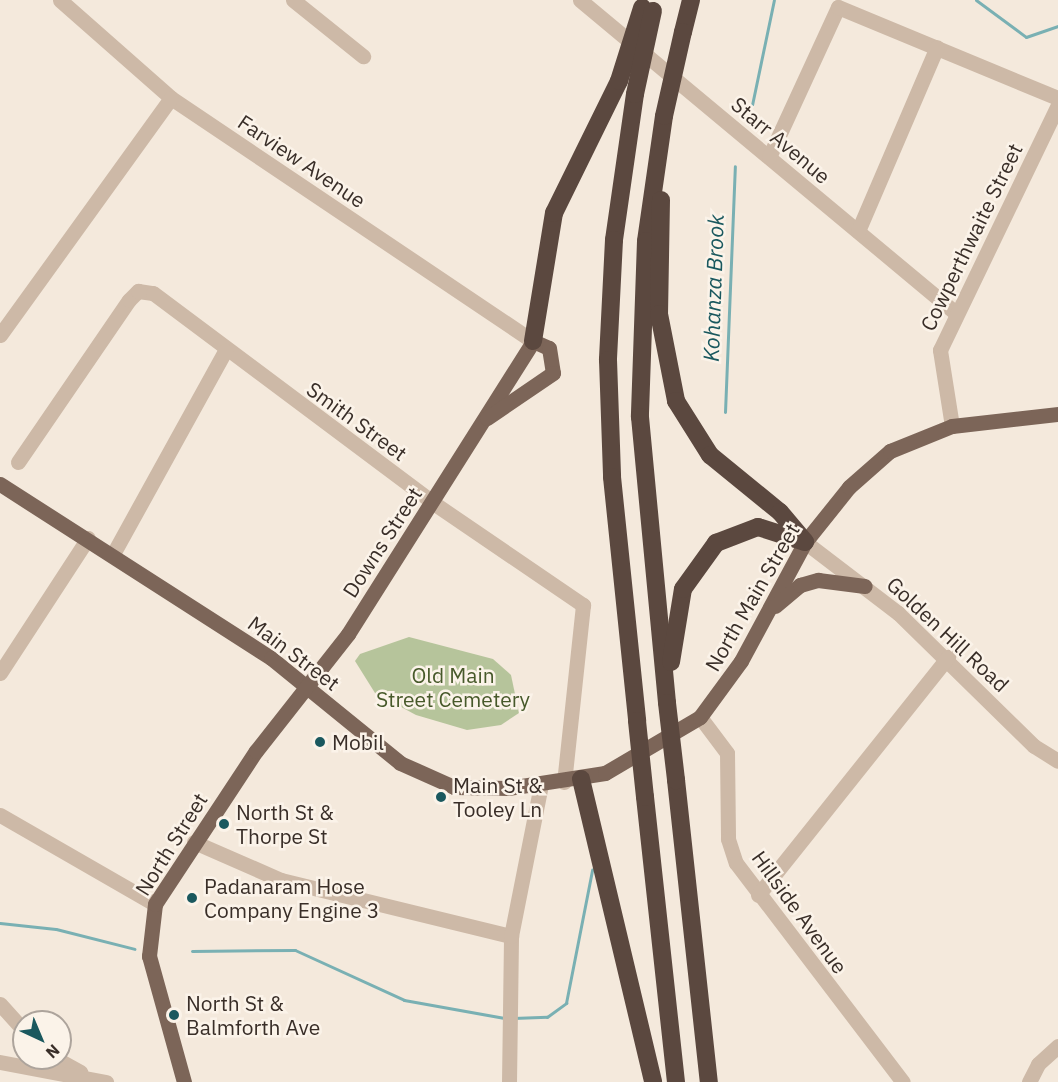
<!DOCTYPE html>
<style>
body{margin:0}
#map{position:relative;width:1058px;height:1082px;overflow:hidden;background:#f4e9dc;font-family:"IBM Plex Sans",sans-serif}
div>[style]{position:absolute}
.green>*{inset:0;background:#b6c49b}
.stream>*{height:3px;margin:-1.5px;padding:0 1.5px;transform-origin:1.5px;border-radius:1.5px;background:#79b0b3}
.minor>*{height:15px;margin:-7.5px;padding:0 7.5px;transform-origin:7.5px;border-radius:7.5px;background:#cdb9a7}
.major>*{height:15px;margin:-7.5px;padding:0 7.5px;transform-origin:7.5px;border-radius:7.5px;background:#7c6558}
.highway>*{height:18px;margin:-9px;padding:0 9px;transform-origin:9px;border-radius:9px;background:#5b483f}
.highway-bridge>*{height:18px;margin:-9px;padding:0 9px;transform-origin:9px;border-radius:9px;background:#5b483f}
.dots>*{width:16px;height:16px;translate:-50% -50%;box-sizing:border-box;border:3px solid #fbf3e9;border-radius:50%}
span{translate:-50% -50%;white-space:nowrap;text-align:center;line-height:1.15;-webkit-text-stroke:5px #fbf3e9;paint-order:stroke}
.street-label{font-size:21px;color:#392e28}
.park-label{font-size:21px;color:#47592a}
.poi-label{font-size:21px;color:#392e28}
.left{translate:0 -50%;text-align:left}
.water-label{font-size:22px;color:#1a585e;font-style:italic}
.north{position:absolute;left:12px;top:1010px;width:60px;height:60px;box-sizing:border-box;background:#fbf3e9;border:2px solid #ada49c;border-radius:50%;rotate:136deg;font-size:16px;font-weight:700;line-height:24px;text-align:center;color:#392e28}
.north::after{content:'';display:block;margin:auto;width:21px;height:27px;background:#1a585e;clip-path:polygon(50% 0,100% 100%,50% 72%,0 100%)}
</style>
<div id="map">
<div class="green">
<div style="clip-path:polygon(409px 637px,493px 659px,511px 675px,519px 713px,501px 725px,467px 730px,416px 715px,375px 693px,355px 661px,360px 654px)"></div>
</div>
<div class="stream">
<div style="left:976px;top:0;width:62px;rotate:36.5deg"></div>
<div style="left:1026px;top:37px;width:34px;rotate:-19deg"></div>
<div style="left:752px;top:105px;width:107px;rotate:-78.2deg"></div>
<div style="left:725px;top:412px;width:246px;rotate:-87.7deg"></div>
<div style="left:0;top:923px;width:56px;rotate:6.1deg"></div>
<div style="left:56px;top:929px;width:81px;rotate:14.2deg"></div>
<div style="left:192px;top:951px;width:103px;rotate:-0.6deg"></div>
<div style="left:295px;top:950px;width:120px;rotate:24.6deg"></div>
<div style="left:404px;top:1000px;width:102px;rotate:10.2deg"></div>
<div style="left:513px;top:1018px;width:34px;rotate:-2deg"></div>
<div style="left:547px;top:1017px;width:24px;rotate:-36deg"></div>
<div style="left:566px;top:1003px;width:136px;rotate:-78.9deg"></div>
</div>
<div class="minor">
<div style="left:60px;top:0;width:148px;rotate:41.4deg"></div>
<div style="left:171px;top:98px;width:436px;rotate:33.9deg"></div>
<div style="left:293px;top:0;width:90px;rotate:38.7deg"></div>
<div style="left:580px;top:0;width:488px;rotate:39.8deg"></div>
<div style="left:769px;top:157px;width:165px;rotate:-65.3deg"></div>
<div style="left:838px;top:7px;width:238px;rotate:22.5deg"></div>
<div style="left:858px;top:231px;width:200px;rotate:-66.8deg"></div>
<div style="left:0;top:335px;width:292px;rotate:-54.2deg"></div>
<div style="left:952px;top:426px;width:77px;rotate:-99deg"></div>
<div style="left:940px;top:350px;width:272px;rotate:-64.3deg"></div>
<div style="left:18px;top:462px;width:196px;rotate:-55.6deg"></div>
<div style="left:129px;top:300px;width:13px;rotate:-45deg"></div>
<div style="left:138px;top:291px;width:15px;rotate:8deg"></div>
<div style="left:153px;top:293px;width:349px;rotate:36.8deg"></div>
<div style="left:432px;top:502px;width:183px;rotate:34.3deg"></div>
<div style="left:583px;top:605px;width:178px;rotate:96.1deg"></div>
<div style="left:805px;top:542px;width:117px;rotate:37.4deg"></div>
<div style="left:898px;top:613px;width:190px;rotate:44.4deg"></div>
<div style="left:1034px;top:746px;width:28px;rotate:32deg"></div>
<div style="left:113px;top:554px;width:232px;rotate:-61.1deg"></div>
<div style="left:0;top:673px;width:161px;rotate:-56.9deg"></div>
<div style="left:700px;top:717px;width:45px;rotate:53.1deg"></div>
<div style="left:727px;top:753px;width:86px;rotate:89.3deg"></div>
<div style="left:728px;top:839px;width:25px;rotate:72deg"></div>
<div style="left:736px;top:863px;width:275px;rotate:52.7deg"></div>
<div style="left:0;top:815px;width:179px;rotate:29.9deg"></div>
<div style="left:194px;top:842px;width:95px;rotate:23.6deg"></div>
<div style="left:281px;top:880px;width:237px;rotate:13.7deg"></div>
<div style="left:758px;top:895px;width:305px;rotate:-51.4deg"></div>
<div style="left:0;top:1004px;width:36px;rotate:48deg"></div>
<div style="left:55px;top:1058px;width:29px;rotate:29deg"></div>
<div style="left:0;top:1062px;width:108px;rotate:10.7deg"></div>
<div style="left:509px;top:1082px;width:146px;rotate:-89.2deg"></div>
<div style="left:511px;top:936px;width:155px;rotate:-78.8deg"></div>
<div style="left:1029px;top:1082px;width:20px;rotate:-63deg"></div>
<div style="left:1038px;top:1064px;width:27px;rotate:-42deg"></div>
</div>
<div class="major">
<div style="left:0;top:484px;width:322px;rotate:32.7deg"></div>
<div style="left:271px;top:658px;width:166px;rotate:39.1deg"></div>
<div style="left:400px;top:763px;width:59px;rotate:24deg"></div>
<div style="left:454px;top:787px;width:54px;rotate:1.1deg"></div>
<div style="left:508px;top:788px;width:98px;rotate:-8.8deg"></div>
<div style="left:605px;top:773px;width:110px;rotate:-30.5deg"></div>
<div style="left:700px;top:717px;width:69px;rotate:-53.8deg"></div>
<div style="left:741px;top:661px;width:135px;rotate:-61.7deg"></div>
<div style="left:805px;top:542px;width:70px;rotate:-51.3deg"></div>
<div style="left:849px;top:487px;width:55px;rotate:-41.3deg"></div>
<div style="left:890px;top:451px;width:67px;rotate:-22deg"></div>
<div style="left:952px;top:426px;width:107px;rotate:-6.5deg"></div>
<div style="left:775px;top:606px;width:33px;rotate:-40deg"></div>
<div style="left:800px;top:585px;width:19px;rotate:-16deg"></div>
<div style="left:818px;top:580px;width:47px;rotate:7.3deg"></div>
<div style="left:184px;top:1082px;width:131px;rotate:-105.5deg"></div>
<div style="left:149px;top:956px;width:52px;rotate:-83.4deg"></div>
<div style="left:155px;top:904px;width:183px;rotate:-56.6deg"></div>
<div style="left:256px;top:751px;width:149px;rotate:-51.8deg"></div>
<div style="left:348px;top:634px;width:347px;rotate:-57.7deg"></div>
<div style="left:533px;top:341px;width:17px;rotate:24deg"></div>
<div style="left:549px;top:348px;width:25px;rotate:81deg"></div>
<div style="left:553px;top:373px;width:80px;rotate:145.7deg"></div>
</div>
<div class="highway">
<div style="left:683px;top:32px;width:33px;rotate:-76deg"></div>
<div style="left:635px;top:94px;width:148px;rotate:98.2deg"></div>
<div style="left:614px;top:240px;width:120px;rotate:92.9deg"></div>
<div style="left:608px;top:360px;width:117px;rotate:88deg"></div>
<div style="left:612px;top:477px;width:245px;rotate:84.1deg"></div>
<div style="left:664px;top:116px;width:126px;rotate:98.2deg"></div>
<div style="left:646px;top:241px;width:176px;rotate:92deg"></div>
<div style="left:640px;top:417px;width:287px;rotate:84.6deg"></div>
<div style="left:661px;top:200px;width:114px;rotate:91deg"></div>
<div style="left:659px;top:314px;width:89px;rotate:78.9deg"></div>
<div style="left:676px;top:401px;width:64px;rotate:57.8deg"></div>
<div style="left:710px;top:455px;width:90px;rotate:39.2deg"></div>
<div style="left:780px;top:512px;width:39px;rotate:50deg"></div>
<div style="left:533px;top:341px;width:130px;rotate:-80.7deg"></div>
<div style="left:554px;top:213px;width:147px;rotate:-63.8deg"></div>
<div style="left:671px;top:662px;width:74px;rotate:-80.7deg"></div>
<div style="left:683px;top:589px;width:57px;rotate:-54.3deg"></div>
<div style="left:716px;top:543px;width:45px;rotate:-20.9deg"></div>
<div style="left:758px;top:527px;width:49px;rotate:17.7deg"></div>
<div style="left:581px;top:779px;width:311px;rotate:76.6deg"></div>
<div style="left:676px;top:780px;width:304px;rotate:83.8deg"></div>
<div style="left:645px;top:797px;width:287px;rotate:83.8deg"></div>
</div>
<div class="highway-bridge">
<div style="left:619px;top:81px;width:77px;rotate:-72.5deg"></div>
<div style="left:635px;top:94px;width:85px;rotate:-77.8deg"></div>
<div style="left:664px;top:116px;width:86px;rotate:-77.3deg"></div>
<div style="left:667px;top:703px;width:78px;rotate:83.3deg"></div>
<div style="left:637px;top:721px;width:76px;rotate:84deg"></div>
</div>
<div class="dots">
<div style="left:320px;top:742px;background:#1a585e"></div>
<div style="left:441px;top:797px;background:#1a585e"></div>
<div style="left:224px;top:824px;background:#1a585e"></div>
<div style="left:192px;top:898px;background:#1a585e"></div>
<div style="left:174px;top:1015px;background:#1a585e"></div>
</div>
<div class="street-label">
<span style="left:781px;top:140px;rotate:40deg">Starr Avenue</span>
<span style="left:302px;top:161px;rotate:34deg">Farview Avenue</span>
<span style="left:971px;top:237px;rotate:-64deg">Cowperthwaite Street</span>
<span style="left:357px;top:421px;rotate:36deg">Smith Street</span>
<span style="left:382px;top:542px;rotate:-57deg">Downs Street</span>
<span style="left:752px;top:597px;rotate:-60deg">North Main Street</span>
<span style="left:948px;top:634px;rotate:43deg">Golden Hill Road</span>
<span style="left:294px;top:653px;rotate:37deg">Main Street</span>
<span style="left:171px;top:844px;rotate:-58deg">North Street</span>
<span style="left:800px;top:912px;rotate:54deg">Hillside Avenue</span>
</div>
<div class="park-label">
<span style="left:453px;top:687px">Old Main<br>Street Cemetery</span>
</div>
<div class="poi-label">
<span class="left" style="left:332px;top:742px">Mobil</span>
<span class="left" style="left:453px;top:797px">Main St &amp;<br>Tooley Ln</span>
<span class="left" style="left:236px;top:824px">North St &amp;<br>Thorpe St</span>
<span class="left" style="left:204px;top:898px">Padanaram Hose<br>Company Engine 3</span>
<span class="left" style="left:186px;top:1015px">North St &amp;<br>Balmforth Ave</span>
</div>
<div class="water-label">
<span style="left:713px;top:288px;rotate:-88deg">Kohanza Brook</span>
</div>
<div class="north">N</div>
</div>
